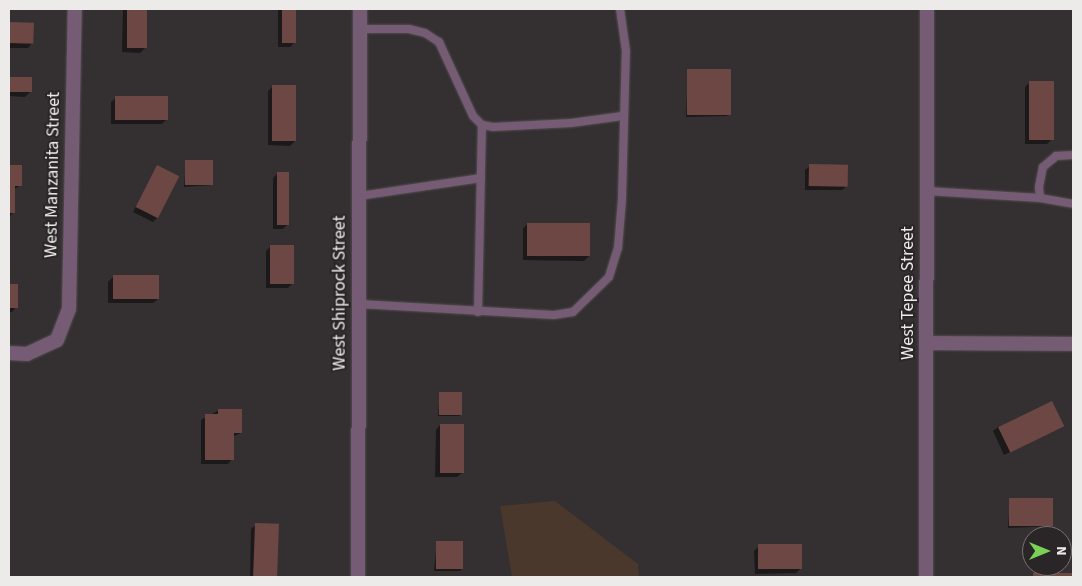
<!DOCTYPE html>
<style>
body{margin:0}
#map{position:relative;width:1082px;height:586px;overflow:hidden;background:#342f31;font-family:"Source Sans 3",sans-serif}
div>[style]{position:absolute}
.green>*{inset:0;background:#4a382c}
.shadow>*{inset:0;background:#0007;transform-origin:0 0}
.building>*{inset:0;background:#6d4743;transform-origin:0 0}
.roads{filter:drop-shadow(0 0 1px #524d4f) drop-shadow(0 0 1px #524d4f)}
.service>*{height:8px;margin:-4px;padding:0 4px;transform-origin:4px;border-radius:4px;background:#755b74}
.minor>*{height:14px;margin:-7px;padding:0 7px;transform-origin:7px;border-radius:7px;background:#755b74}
span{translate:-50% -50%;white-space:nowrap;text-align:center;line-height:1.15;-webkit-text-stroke:4px #2a2527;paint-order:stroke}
.street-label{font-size:18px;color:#edeaea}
.frame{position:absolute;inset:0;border:10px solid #edeaea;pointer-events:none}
.north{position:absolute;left:1022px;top:526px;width:50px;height:50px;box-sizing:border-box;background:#2a2527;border:1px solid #787475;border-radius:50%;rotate:90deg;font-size:14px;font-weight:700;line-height:20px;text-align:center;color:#edeaea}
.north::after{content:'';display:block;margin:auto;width:18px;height:22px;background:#7bd156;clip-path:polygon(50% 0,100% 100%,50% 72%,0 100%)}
</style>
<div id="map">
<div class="green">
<div style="clip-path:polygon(555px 501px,638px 564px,639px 577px,512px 577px,500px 506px)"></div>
</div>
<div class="shadow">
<div style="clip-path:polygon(123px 9px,146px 9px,145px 48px,140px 53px,122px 52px)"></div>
<div style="clip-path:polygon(278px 9px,295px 9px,295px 42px,290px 47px,278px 47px)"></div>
<div style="clip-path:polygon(9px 23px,33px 24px,32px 43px,28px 48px,9px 48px)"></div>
<div style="clip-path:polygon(688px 71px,729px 114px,727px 116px,686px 117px)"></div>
<div style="clip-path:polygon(9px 78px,30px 79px,30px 92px,25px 97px,9px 96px)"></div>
<div style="clip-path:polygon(1030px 82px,1052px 139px,1047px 144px,1025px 144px,1025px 87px)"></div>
<div style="clip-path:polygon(273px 86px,295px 141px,290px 146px,268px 145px,268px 91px)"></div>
<div style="clip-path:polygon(116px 98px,167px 119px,162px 124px,111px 124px,111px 102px)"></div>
<div style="clip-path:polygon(186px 161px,212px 185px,184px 187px)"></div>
<div style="clip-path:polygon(9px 166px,21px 166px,21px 185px,13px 190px,14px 212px,9px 217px)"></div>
<div style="clip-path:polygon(810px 166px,847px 186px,842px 190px,805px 190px,805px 170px)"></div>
<div style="clip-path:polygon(157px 167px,158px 217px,153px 222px,133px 212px)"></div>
<div style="clip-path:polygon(278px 173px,288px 224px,283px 229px,273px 229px,273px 178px)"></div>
<div style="clip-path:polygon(527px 224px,589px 256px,584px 261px,523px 260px,523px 229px)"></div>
<div style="clip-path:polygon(270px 247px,293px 283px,288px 288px,266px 288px,266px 251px)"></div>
<div style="clip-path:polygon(113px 277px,158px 299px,153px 303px,108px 303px,108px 282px)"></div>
<div style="clip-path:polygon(9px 285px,16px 286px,16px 307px,12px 312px,9px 312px)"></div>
<div style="clip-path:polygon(440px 393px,461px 414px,459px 416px,438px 416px)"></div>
<div style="clip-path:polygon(219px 410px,241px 433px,232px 437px,232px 459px,228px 464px,201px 464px,201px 420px)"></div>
<div style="clip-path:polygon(440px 425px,462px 473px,457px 477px,435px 477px,436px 430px)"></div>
<div style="clip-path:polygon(1062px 426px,1004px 455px,993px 431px,998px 427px)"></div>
<div style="clip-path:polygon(1010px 500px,1052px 526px,1008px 528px)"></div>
<div style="clip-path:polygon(256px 525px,277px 576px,276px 577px,250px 577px,251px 529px)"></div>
<div style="clip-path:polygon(437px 542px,462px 569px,460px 571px,434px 571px)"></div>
<div style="clip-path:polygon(759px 546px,801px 568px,796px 573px,755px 574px,754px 551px)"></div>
<div style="left:1033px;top:575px;width:40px;height:3px"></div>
</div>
<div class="building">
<div style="left:127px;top:9px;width:20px;height:39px"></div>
<div style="left:282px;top:9px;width:14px;height:34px"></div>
<div style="left:9px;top:22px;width:25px;height:21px;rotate:2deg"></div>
<div style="left:731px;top:69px;width:46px;height:44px;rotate:90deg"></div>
<div style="left:9px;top:77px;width:23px;height:15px"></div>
<div style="left:1029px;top:81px;width:25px;height:59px"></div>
<div style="left:272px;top:85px;width:24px;height:56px"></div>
<div style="left:115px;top:96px;width:53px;height:24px"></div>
<div style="left:185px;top:160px;width:28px;height:25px"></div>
<div style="left:809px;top:164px;width:39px;height:22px;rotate:1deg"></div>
<div style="clip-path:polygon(9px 165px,22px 165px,22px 186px,15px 186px,15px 213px,9px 213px)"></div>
<div style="left:157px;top:165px;width:25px;height:47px;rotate:27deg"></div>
<div style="left:277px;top:172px;width:12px;height:53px"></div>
<div style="left:527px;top:223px;width:63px;height:33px"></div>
<div style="left:270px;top:245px;width:24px;height:39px"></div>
<div style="left:159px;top:275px;width:24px;height:46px;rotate:90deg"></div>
<div style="left:9px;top:284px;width:9px;height:24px"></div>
<div style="left:439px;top:392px;width:23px;height:23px"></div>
<div style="left:1052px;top:401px;width:28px;height:60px;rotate:64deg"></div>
<div style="clip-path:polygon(218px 409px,242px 409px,242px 433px,234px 433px,234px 460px,205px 460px,205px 414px,218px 414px)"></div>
<div style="left:440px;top:424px;width:24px;height:49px"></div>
<div style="left:1053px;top:498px;width:28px;height:44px;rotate:90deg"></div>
<div style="left:255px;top:523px;width:24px;height:53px;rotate:2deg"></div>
<div style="left:436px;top:541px;width:27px;height:28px"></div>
<div style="left:802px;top:544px;width:25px;height:44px;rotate:90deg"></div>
<div style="left:1033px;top:573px;width:40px;height:4px"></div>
</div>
<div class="roads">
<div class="service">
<div style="left:360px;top:29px;width:49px"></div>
<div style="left:409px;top:29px;width:16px;rotate:14deg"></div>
<div style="left:425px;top:33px;width:17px;rotate:33deg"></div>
<div style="left:439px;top:42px;width:81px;rotate:65.3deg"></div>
<div style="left:473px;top:116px;width:13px;rotate:45deg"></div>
<div style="left:482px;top:125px;width:11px;rotate:10deg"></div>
<div style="left:493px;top:127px;width:78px;rotate:-2.9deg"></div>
<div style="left:571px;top:123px;width:52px;rotate:-7.7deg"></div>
<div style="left:927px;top:191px;width:113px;rotate:3.5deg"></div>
<div style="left:1040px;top:198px;width:34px;rotate:10deg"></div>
<div style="left:359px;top:196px;width:123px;rotate:-8.4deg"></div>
<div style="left:1040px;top:198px;width:11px;rotate:-95deg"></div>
<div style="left:1039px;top:187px;width:20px;rotate:-79deg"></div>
<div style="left:1043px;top:167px;width:17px;rotate:-40deg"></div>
<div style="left:1056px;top:156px;width:17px;rotate:-3deg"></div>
<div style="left:359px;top:304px;width:195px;rotate:3.2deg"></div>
<div style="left:554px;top:315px;width:19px;rotate:-9deg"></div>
<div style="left:573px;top:312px;width:50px;rotate:-44.2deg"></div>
<div style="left:609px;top:277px;width:30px;rotate:-73deg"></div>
<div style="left:618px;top:248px;width:49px;rotate:-85.3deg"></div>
<div style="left:622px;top:199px;width:148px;rotate:-88.5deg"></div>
<div style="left:626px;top:51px;width:42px;rotate:-98.1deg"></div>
<div style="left:478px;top:312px;width:187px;rotate:-88.8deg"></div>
</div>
<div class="minor">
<div style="left:926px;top:343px;width:147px;rotate:0.4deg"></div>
<div style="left:9px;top:353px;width:18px;rotate:3deg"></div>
<div style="left:27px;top:354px;width:33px;rotate:-25deg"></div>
<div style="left:57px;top:340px;width:33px;rotate:-69deg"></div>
<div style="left:69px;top:309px;width:300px;rotate:-88.9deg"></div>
<div style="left:358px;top:577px;width:568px;rotate:-89.8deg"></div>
<div style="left:926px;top:577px;width:568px;rotate:-89.9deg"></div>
</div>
</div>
<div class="street-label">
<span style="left:53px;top:175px;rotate:-89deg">West Manzanita Street</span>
<span style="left:340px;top:293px;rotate:-90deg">West Shiprock Street</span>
<span style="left:908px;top:293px;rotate:-90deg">West Tepee Street</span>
</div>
<div class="frame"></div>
<div class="north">N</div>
</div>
